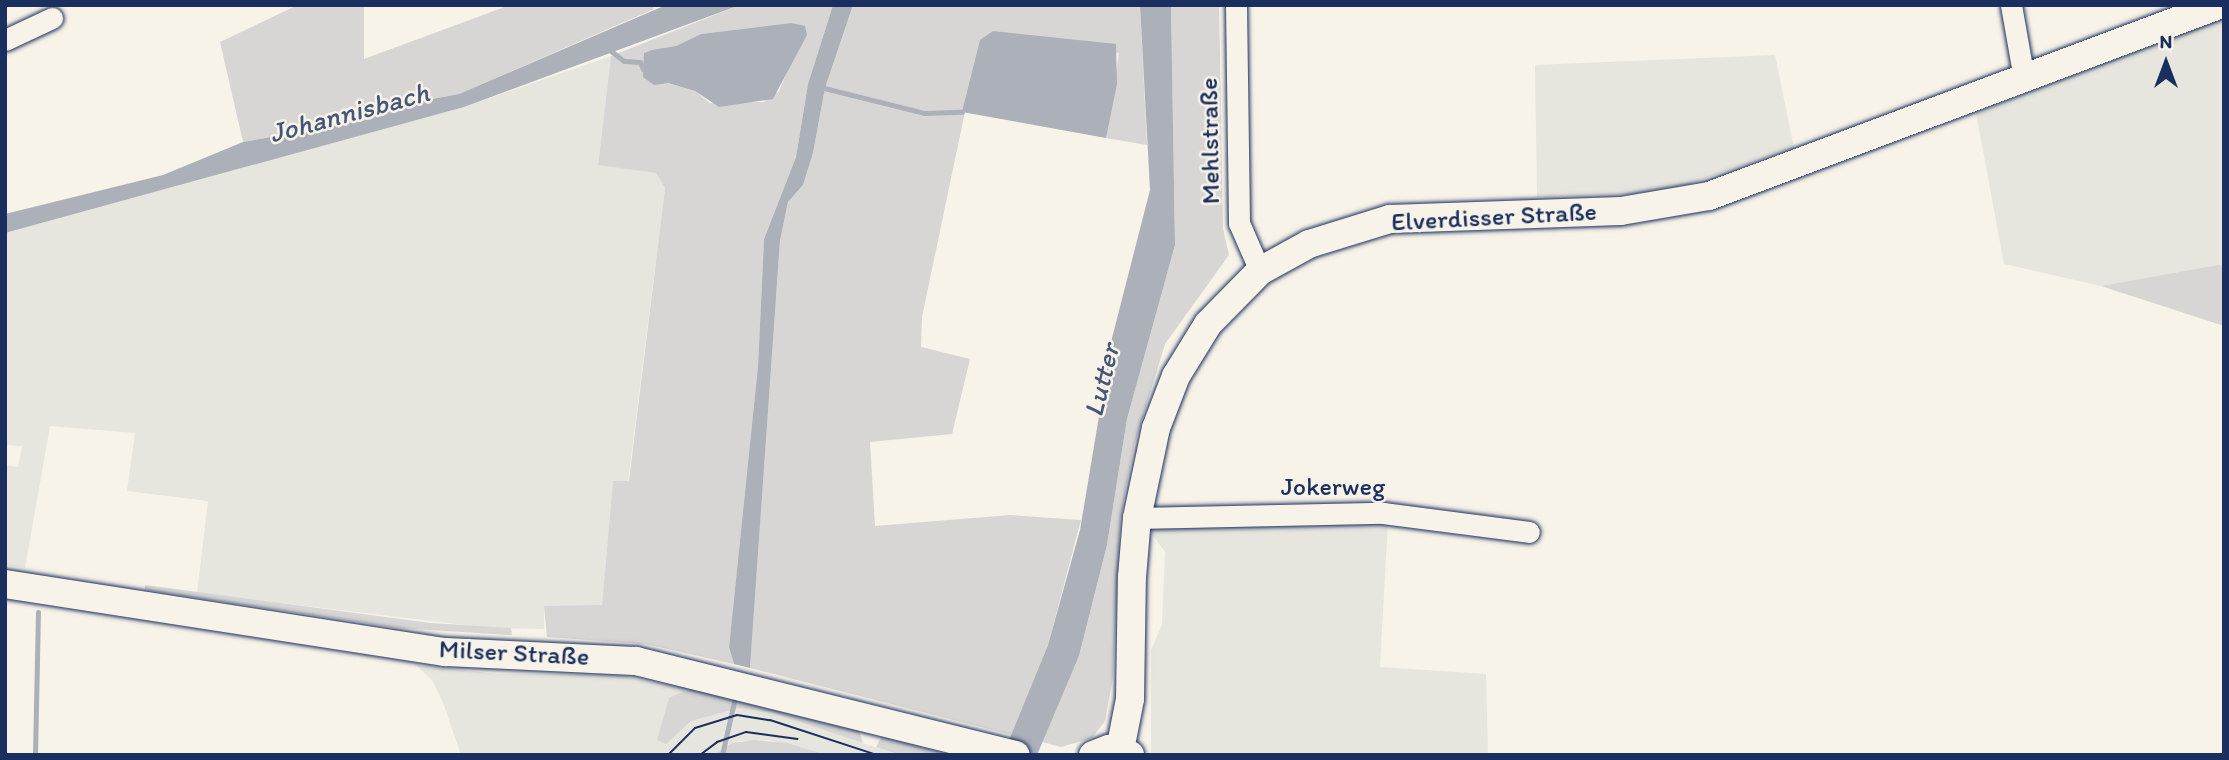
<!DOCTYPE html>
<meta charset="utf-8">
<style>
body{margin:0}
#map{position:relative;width:2229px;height:760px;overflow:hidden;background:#f7f3e8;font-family:Itim,sans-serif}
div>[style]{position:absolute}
.built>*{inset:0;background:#e6e5de}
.green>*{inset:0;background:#d7d6d4}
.water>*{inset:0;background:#acb0b9}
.stream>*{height:5px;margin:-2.5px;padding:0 2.5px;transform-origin:2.5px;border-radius:2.5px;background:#acb0b9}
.roads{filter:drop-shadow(0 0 2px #1b2f5e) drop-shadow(0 0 2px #1b2f5e)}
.street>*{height:21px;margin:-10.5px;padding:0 10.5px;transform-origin:10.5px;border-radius:10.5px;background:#f7f3e8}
.secondary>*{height:28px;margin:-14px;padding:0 14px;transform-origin:14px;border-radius:14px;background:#f7f3e8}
.tram>*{height:2px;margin:-1px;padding:0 1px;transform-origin:1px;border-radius:1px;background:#1b2f5e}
span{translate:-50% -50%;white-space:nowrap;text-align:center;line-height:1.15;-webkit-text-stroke:5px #f7f3e8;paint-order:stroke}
.street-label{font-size:26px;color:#1b2f5e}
.water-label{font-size:28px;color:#465679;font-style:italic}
.frame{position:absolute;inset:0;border:7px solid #1b2f5e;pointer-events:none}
.north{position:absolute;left:2131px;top:28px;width:70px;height:70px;-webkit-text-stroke:5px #f7f3e8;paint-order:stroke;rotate:0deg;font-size:19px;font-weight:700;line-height:28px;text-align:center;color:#1b2f5e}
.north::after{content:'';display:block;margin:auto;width:24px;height:32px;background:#1b2f5e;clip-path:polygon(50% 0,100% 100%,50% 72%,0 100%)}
</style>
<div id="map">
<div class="built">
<div style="clip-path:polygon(2224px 18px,2224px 266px,2101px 286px,2004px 264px,1976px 113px)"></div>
<div style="clip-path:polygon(1775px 55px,1794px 148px,1683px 186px,1633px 194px,1537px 197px,1535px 65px)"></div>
<div style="clip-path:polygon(611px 56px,598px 164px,656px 173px,665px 188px,628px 482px,613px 481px,602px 606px,544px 606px,544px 629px,490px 628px,197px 593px,208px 501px,127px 491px,135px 433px,50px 426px,25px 568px,5px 565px,5px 465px,18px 467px,22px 446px,5px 445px,5px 233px,464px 107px)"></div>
<div style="clip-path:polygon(1388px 522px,1380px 667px,1486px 674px,1488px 755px,1151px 755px,1151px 650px,1162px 625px,1165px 552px,1152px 534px,1153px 527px)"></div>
<div style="clip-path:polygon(416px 665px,499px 674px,617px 675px,696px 690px,665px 744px,691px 721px,739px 708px,773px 713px,899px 755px,826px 755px,768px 740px,739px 741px,713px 755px,461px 755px,442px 700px,432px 680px)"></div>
</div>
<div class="green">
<div style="clip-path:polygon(298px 5px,364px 5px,364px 59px,510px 5px,652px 5px,654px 9px,459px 94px,401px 105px,362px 121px,243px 142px,220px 42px)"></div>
<div style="clip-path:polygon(evenodd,740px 5px,833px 5px,808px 84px,796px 157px,764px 239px,758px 366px,729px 647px,734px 664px,645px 644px,547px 637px,544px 606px,602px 605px,613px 481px,629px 481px,665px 188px,656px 173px,598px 165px,611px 56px,740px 5px,791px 23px,790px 65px,779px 91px,764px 102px,710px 103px,695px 91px,667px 83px,644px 53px,676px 46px,701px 34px,791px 23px)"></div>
<div style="clip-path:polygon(853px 5px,1140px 5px,1147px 145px,1106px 138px,1119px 53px,980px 40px,922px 317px,921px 347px,970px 359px,952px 434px,870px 442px,875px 526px,1010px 515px,1081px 520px,1048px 645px,1012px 735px,750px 668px,780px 241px,788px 202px,803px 185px,813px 153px,825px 88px)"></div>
<div style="clip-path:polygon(1171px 5px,1219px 5px,1223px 229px,1229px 255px,1165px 344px,1134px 446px,1120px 520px,1113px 677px,1105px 721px,1092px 738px,1061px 747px,1042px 742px,1079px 656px,1107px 545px,1127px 419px,1175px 245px)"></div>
<div style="clip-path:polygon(2224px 266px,2224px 326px,2101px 286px,2219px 265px)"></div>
<div style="clip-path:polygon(145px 585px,431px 623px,511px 628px,512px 635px,398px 628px,145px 590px)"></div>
<div style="clip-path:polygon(690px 689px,859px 731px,863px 743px,773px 713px,739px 708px,691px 721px,666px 744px,657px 740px,669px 698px)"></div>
<div style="clip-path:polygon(882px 736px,951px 755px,900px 755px,876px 747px)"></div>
<div style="clip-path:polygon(754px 740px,787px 743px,826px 755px,713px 755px,732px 743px)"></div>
</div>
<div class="water">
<div style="clip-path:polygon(666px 5px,740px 5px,464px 107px,5px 233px,5px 214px,163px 175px,243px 142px,362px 121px,401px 105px,459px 94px)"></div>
<div style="clip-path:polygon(833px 5px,853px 5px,825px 88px,813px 153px,803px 185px,788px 202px,780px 241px,750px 668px,734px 664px,729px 647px,758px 366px,764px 239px,796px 157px,808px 84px)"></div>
<div style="clip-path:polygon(1140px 5px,1171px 5px,1175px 245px,1127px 419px,1107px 545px,1079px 656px,1037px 755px,1003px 755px,1048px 645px,1080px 530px,1112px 338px,1150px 190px)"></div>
<div style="clip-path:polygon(791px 23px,805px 26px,807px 35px,773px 99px,719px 107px,695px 91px,668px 83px,654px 85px,643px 77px,644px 53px,652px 50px,676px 46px,701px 34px)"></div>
<div style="clip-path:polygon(993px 31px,1116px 44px,1117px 84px,1106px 138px,962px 112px,980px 40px)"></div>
</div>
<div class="stream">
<div style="left:611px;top:51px;width:16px;rotate:38deg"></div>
<div style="left:624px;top:61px;width:16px;rotate:4deg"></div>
<div style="left:640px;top:62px;width:8px;rotate:67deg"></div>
<div style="left:820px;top:87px;width:107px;rotate:14deg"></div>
<div style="left:924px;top:113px;width:38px;rotate:-2deg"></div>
<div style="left:35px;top:755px;width:143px;rotate:-88.8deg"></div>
<div style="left:722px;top:755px;width:64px;rotate:-77.3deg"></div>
</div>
<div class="roads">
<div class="street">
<div style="left:1236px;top:5px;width:218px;rotate:89.2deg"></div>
<div style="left:1239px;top:223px;width:52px;rotate:66.4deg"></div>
<div style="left:2011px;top:5px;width:75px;rotate:80deg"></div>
<div style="left:5px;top:40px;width:52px;rotate:-25.1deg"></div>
<div style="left:1137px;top:518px;width:246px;rotate:-1.2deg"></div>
<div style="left:1383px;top:513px;width:147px;rotate:7.4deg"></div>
</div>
<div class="secondary">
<div style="left:5px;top:584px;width:445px;rotate:8.8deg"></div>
<div style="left:445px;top:652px;width:191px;rotate:2.7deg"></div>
<div style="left:636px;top:661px;width:391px;rotate:13.9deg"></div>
<div style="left:1120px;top:750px;width:52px;rotate:-78.9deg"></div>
<div style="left:1130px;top:699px;width:122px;rotate:-89.1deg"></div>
<div style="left:1132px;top:577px;width:59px;rotate:-85.2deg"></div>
<div style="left:1137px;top:518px;width:92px;rotate:-78.1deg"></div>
<div style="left:1156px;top:428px;width:56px;rotate:-69deg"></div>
<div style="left:1176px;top:376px;width:61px;rotate:-58.4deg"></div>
<div style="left:1208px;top:324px;width:74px;rotate:-45.5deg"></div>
<div style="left:1260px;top:271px;width:56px;rotate:-28.9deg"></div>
<div style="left:1309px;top:244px;width:85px;rotate:-17.2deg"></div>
<div style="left:1390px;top:219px;width:231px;rotate:-2deg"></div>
<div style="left:1621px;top:211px;width:89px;rotate:-9.7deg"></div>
<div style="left:1709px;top:196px;width:545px;rotate:-20.53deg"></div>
<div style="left:1093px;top:755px;width:17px;rotate:-21deg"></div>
<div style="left:1109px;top:749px;width:22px;rotate:16deg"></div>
</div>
</div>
<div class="tram">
<div style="left:668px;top:755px;width:38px;rotate:-45deg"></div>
<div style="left:695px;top:728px;width:44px;rotate:-17.2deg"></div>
<div style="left:737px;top:715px;width:33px;rotate:9deg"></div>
<div style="left:770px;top:720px;width:113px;rotate:18.1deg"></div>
<div style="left:700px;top:755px;width:21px;rotate:-37deg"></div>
<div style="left:717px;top:742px;width:31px;rotate:-19deg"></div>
<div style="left:746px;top:732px;width:52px;rotate:7.7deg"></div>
</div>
<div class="street-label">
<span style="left:1210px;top:141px;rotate:-91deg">Mehlstraße</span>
<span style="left:1494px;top:217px;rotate:-3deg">Elverdisser Straße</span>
<span style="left:1333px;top:487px">Jokerweg</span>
<span style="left:514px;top:653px;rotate:3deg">Milser Straße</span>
</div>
<div class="water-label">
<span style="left:349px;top:112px;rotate:-15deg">Johannisbach</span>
<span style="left:1101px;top:380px;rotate:-76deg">Lutter</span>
</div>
<div class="frame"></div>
<div class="north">N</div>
</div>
